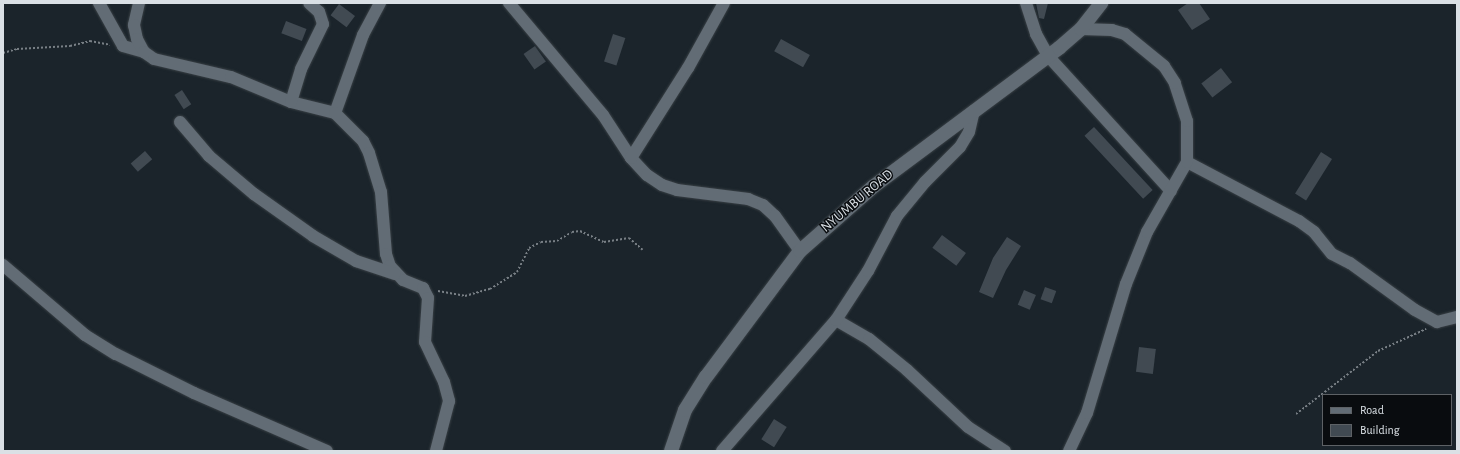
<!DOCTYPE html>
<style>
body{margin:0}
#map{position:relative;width:1460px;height:454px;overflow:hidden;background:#1b242b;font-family:"Alegreya Sans",sans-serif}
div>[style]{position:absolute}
.building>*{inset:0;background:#414a52;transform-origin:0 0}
.path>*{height:2px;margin-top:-1px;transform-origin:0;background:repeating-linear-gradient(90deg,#787f85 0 2px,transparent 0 4px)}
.roads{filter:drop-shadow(0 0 1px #394045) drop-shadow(0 0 1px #394045)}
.minor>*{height:12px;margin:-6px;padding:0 6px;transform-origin:6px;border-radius:6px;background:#626c75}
.tertiary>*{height:14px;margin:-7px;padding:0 7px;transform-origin:7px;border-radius:7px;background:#626c75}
span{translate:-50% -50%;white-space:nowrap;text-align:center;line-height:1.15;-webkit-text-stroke:3px #090c0f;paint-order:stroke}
.street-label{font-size:14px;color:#dae0e5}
.frame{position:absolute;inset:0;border:4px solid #dae0e5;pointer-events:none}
.legend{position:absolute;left:1322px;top:394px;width:130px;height:52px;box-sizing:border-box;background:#090c0f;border:1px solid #5d6165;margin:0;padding:5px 7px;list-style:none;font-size:12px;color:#dae0e5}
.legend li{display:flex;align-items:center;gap:8px;height:20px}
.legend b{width:20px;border:1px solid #5d6165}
</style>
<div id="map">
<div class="building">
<div style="clip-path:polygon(1036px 3px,1048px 3px,1044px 19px,1039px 18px)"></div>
<div style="clip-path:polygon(1188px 3px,1199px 3px,1210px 19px,1192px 30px,1178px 10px)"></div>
<div style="left:339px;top:4px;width:20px;height:14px;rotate:37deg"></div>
<div style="left:286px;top:21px;width:22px;height:13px;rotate:21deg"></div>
<div style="left:613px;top:34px;width:13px;height:29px;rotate:18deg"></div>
<div style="left:781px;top:39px;width:33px;height:14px;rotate:29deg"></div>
<div style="left:535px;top:46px;width:19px;height:14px;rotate:55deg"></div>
<div style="left:1221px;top:68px;width:18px;height:25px;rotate:52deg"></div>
<div style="left:182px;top:90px;width:17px;height:9px;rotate:57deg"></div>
<div style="left:1094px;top:127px;width:86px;height:13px;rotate:47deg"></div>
<div style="left:145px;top:151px;width:11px;height:19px;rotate:49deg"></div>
<div style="left:1321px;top:152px;width:13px;height:49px;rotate:32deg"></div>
<div style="left:942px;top:235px;width:30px;height:16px;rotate:37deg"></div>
<div style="clip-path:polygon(1007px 237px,1021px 246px,1006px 270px,993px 298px,979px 292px,993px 258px)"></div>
<div style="left:1045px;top:287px;width:12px;height:13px;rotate:20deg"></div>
<div style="left:1024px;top:290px;width:13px;height:16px;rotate:23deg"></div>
<div style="left:1139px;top:347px;width:17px;height:25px;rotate:7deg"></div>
<div style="left:774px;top:419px;width:15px;height:24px;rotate:32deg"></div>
</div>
<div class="path">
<div style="left:3px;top:53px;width:15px;rotate:-16deg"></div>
<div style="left:17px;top:49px;width:53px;rotate:-3.2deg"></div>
<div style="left:70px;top:46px;width:21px;rotate:-14deg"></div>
<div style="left:90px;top:41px;width:20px;rotate:11deg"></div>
<div style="left:438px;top:291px;width:27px;rotate:10deg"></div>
<div style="left:465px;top:296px;width:26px;rotate:-16deg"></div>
<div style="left:490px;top:289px;width:32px;rotate:-32deg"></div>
<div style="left:517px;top:272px;width:27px;rotate:-63deg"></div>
<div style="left:529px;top:248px;width:13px;rotate:-27deg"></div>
<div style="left:541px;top:242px;width:16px;rotate:-4deg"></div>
<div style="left:557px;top:241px;width:17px;rotate:-31deg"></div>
<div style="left:572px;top:232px;width:8px;rotate:-7deg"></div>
<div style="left:580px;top:231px;width:26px;rotate:25deg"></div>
<div style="left:604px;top:242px;width:25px;rotate:-9deg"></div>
<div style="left:629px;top:238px;width:18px;rotate:41deg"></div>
<div style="left:1296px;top:414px;width:103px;rotate:-37.5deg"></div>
<div style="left:1378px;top:351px;width:53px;rotate:-24.6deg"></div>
</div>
<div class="roads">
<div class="minor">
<div style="left:99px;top:3px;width:49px;rotate:60.8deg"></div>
<div style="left:123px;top:46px;width:22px;rotate:16deg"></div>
<div style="left:139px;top:3px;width:23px;rotate:103deg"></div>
<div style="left:134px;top:25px;width:14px;rotate:78deg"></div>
<div style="left:137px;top:39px;width:15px;rotate:62deg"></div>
<div style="left:144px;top:52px;width:12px;rotate:35deg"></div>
<div style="left:154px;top:59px;width:79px;rotate:13.2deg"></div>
<div style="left:231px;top:77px;width:65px;rotate:22.6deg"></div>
<div style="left:291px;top:102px;width:45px;rotate:14deg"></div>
<div style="left:380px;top:3px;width:36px;rotate:118deg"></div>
<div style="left:363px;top:35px;width:83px;rotate:109.7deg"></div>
<div style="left:335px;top:113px;width:40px;rotate:45deg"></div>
<div style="left:363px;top:141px;width:13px;rotate:63deg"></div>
<div style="left:369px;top:153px;width:41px;rotate:72.9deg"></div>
<div style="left:381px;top:192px;width:62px;rotate:85.4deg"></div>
<div style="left:386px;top:254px;width:13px;rotate:72deg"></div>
<div style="left:390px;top:266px;width:19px;rotate:47deg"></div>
<div style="left:403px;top:280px;width:22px;rotate:22deg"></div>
<div style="left:423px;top:288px;width:11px;rotate:63deg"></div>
<div style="left:428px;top:298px;width:44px;rotate:93.9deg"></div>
<div style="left:425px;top:342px;width:44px;rotate:64.6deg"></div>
<div style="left:444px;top:382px;width:20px;rotate:75deg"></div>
<div style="left:449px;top:401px;width:52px;rotate:104.6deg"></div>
<div style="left:509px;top:3px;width:146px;rotate:50deg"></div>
<div style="left:603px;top:115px;width:51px;rotate:56.9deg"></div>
<div style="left:631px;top:158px;width:23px;rotate:47deg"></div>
<div style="left:647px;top:175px;width:18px;rotate:34deg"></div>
<div style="left:662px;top:185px;width:16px;rotate:18deg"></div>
<div style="left:677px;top:190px;width:72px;rotate:7.2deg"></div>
<div style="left:748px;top:199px;width:16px;rotate:22deg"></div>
<div style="left:763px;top:205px;width:16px;rotate:43deg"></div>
<div style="left:775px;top:216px;width:43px;rotate:54.5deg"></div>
<div style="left:1026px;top:3px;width:33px;rotate:72deg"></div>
<div style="left:1036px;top:34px;width:26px;rotate:61deg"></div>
<div style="left:1049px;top:57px;width:181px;rotate:47.7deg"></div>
<div style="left:291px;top:102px;width:34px;rotate:-73deg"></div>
<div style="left:301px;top:69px;width:50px;rotate:-63.9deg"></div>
<div style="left:323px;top:24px;width:13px;rotate:-108deg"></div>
<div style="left:319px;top:12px;width:13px;rotate:-138deg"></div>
<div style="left:180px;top:122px;width:45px;rotate:49.5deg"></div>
<div style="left:209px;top:156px;width:59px;rotate:40.2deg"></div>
<div style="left:254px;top:194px;width:72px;rotate:35.4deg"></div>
<div style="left:313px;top:236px;width:50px;rotate:30.2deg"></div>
<div style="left:356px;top:261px;width:41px;rotate:18.4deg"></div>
<div style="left:631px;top:158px;width:107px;rotate:-57.7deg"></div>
<div style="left:688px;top:68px;width:74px;rotate:-61deg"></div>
<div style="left:1187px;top:162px;width:127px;rotate:27.8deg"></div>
<div style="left:1299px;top:221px;width:19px;rotate:36deg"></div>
<div style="left:1314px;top:232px;width:28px;rotate:51deg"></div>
<div style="left:1332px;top:254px;width:20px;rotate:27deg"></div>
<div style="left:1350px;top:263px;width:80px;rotate:35.9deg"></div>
<div style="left:1415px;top:310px;width:25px;rotate:29deg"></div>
<div style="left:1437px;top:322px;width:21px;rotate:-14deg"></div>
<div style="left:3px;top:265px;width:108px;rotate:40.5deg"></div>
<div style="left:85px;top:335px;width:36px;rotate:32deg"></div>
<div style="left:116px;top:354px;width:87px;rotate:26.6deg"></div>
<div style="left:194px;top:393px;width:145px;rotate:23.6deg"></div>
<div style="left:836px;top:320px;width:38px;rotate:30deg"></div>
<div style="left:869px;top:339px;width:49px;rotate:39.2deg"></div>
<div style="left:907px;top:370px;width:83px;rotate:43.1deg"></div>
<div style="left:968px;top:427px;width:44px;rotate:33deg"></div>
<div style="left:722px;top:451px;width:174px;rotate:-49deg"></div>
<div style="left:836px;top:320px;width:59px;rotate:-56.9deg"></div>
<div style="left:868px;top:271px;width:62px;rotate:-62.2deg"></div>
<div style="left:897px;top:216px;width:44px;rotate:-50.5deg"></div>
<div style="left:925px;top:182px;width:49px;rotate:-45deg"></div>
<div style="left:960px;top:147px;width:17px;rotate:-59deg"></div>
<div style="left:969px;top:132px;width:22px;rotate:-77deg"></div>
<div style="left:1069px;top:451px;width:42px;rotate:-64.7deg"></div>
<div style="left:1087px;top:413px;width:135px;rotate:-73.2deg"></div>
<div style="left:1126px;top:284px;width:56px;rotate:-68deg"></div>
<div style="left:1147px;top:232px;width:81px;rotate:-60.3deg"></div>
<div style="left:1187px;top:162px;width:41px;rotate:-90deg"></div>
<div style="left:1187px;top:121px;width:40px;rotate:-108deg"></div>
<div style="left:1175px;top:83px;width:20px;rotate:-123deg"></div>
<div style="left:1164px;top:66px;width:50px;rotate:-140.6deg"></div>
<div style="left:1125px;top:34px;width:14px;rotate:-163deg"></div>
<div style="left:1112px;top:30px;width:31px;rotate:-178deg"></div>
</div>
<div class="tertiary">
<div style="left:671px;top:451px;width:43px;rotate:-71.1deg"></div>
<div style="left:685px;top:410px;width:39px;rotate:-58deg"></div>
<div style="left:706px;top:377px;width:157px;rotate:-53.3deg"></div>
<div style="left:800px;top:251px;width:98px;rotate:-41.3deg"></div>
<div style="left:874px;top:186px;width:231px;rotate:-36.7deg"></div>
<div style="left:1059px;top:48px;width:29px;rotate:-41deg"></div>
<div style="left:1081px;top:29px;width:33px;rotate:-52deg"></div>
</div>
</div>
<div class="street-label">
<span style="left:857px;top:201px;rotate:-40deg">NYUMBU ROAD</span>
</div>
<div class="frame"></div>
<ul class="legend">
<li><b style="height:5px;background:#626c75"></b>Road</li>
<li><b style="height:11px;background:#414a52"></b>Building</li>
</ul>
</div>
